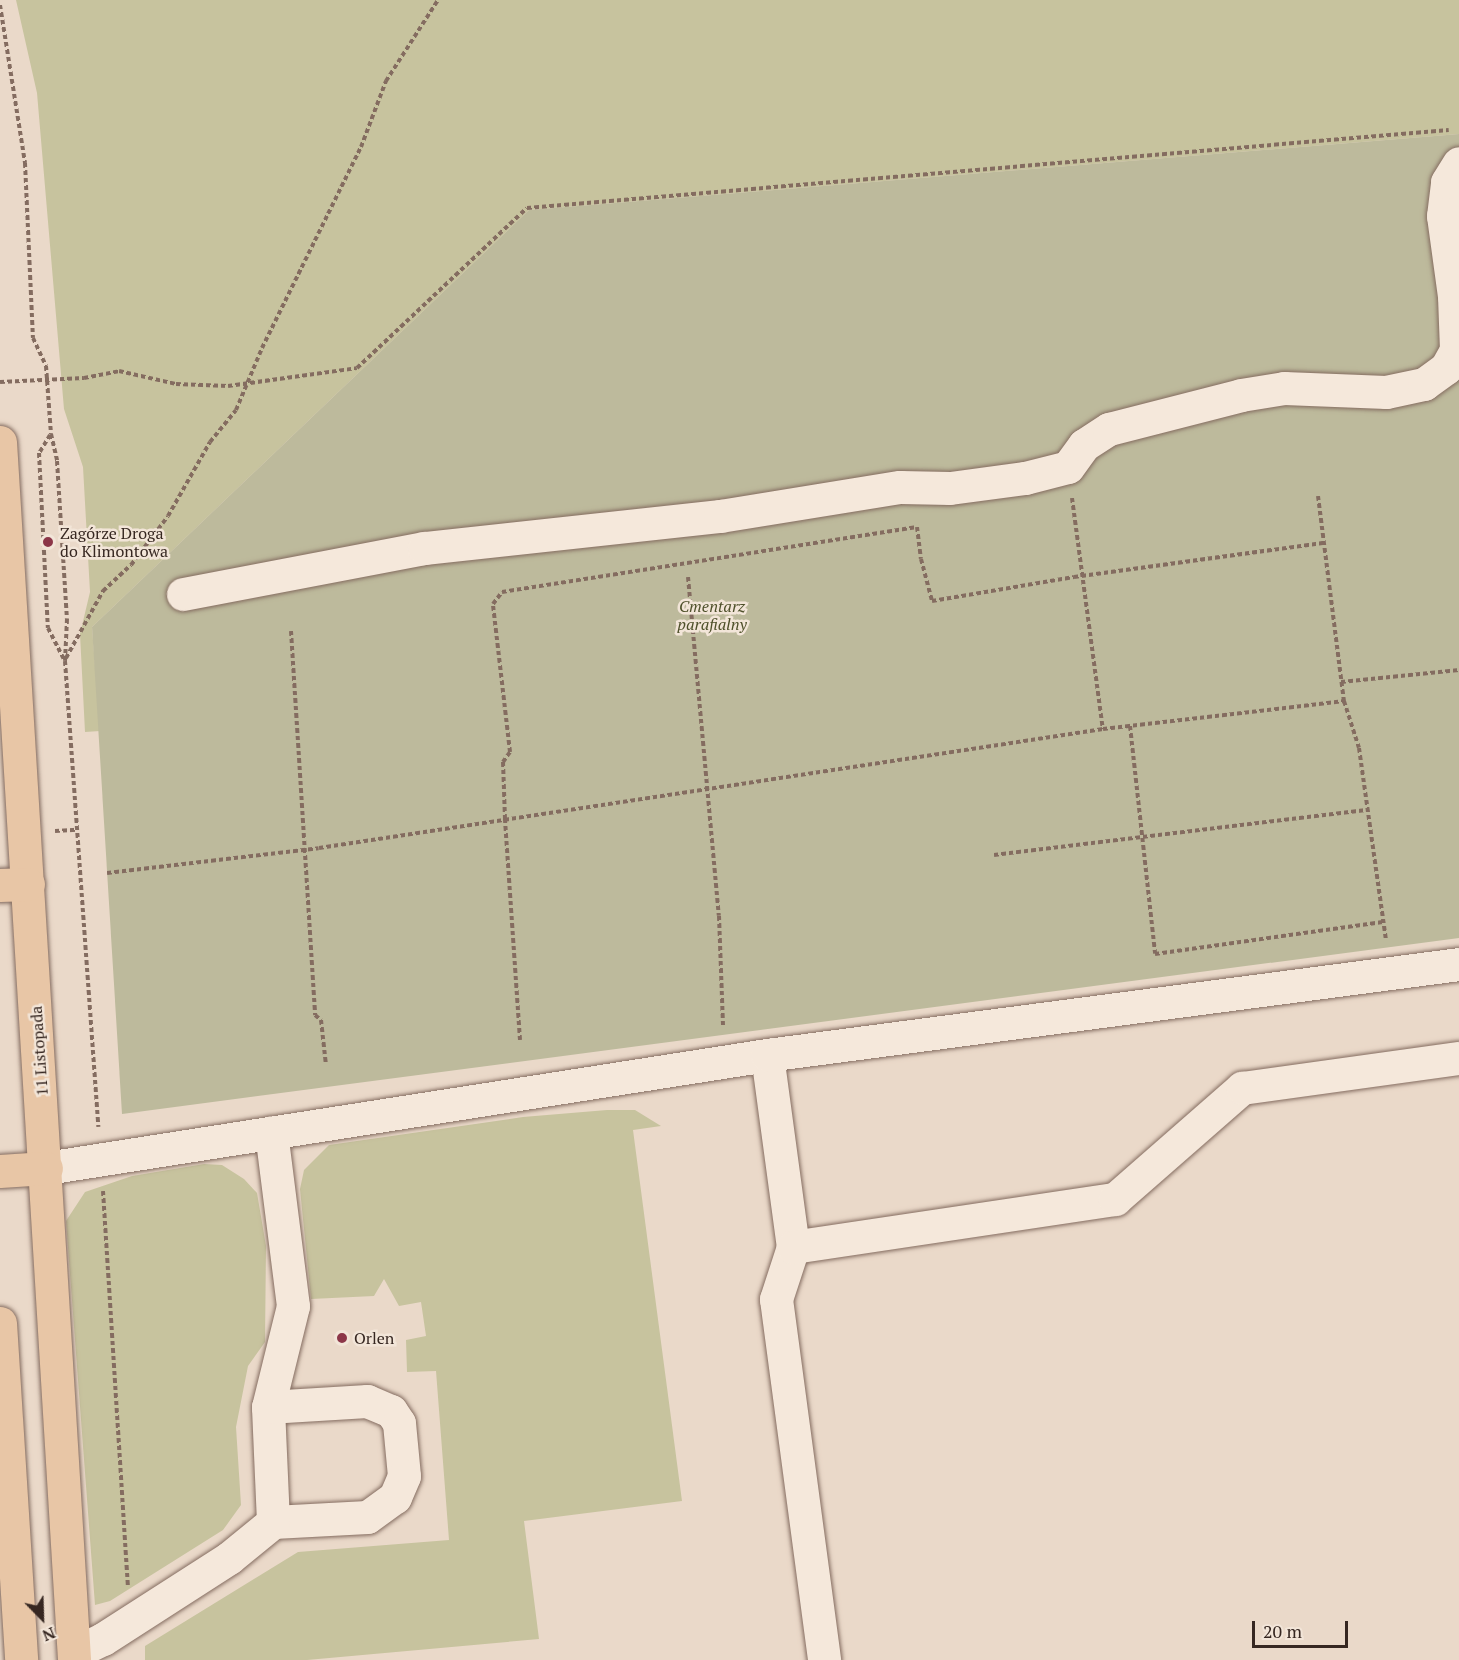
<!DOCTYPE html>
<meta charset="utf-8">
<style>
body{margin:0}
#map{position:relative;width:1459px;height:1660px;overflow:hidden;background:#ead9c9;font-family:"PT Serif",serif}
div>[style]{position:absolute}
.green>*{inset:0;background:#c7c39e}
.cemetery>*{inset:0;background:#bdba9c}
.path>*{height:4px;margin-top:-2px;transform-origin:0;background:repeating-linear-gradient(90deg,#846c60 0 4.5px,transparent 0 7.5px)}
.roads{filter:drop-shadow(0 0 2px #846c60) drop-shadow(0 0 2px #846c60)}
.minor>*{height:33px;margin:-16.5px;padding:0 16.5px;transform-origin:16.5px;border-radius:16.5px;background:#f5e8db}
.major>*{height:33px;margin:-16.5px;padding:0 16.5px;transform-origin:16.5px;border-radius:16.5px;background:#e8c6a6}
.dots>*{width:16px;height:16px;translate:-50% -50%;box-sizing:border-box;border:3px solid #f2e5d8;border-radius:50%}
span{translate:-50% -50%;white-space:nowrap;text-align:center;line-height:1.15;-webkit-text-stroke:5px #f2e5d8;paint-order:stroke}
.poi-label{font-size:16px;color:#362721}
.left{translate:0 -50%;text-align:left}
.park-label{font-size:16px;color:#4e502a;font-style:italic}
.street-label{font-size:16px;color:#362721}
.north{position:absolute;left:12px;top:1588px;width:60px;height:60px;-webkit-text-stroke:4px #f2e5d8;paint-order:stroke;rotate:157deg;font-size:16px;font-weight:700;line-height:24px;text-align:center;color:#362721}
.north::after{content:'';display:block;margin:auto;width:21px;height:27px;background:#362721;clip-path:polygon(50% 0,100% 100%,50% 72%,0 100%)}
.scale{position:absolute;left:1252px;top:1621px;width:96px;height:27px;box-sizing:border-box;border:3px solid #362721;border-top:0;padding-left:8px;font-size:18px;line-height:21px;white-space:nowrap;color:#362721;-webkit-text-stroke:4px #f2e5d8;paint-order:stroke}
</style>
<div id="map">
<div class="green">
<div style="clip-path:polygon(16px 0,1459px 0,1459px 134px,529px 210px,92px 627px,100px 731px,85px 732px,80px 634px,90px 592px,83px 467px,64px 409px,37px 93px)"></div>
<div style="clip-path:polygon(607px 1110px,635px 1110px,661px 1126px,633px 1130px,682px 1501px,524px 1521px,539px 1639px,307px 1660px,145px 1660px,145px 1646px,298px 1552px,449px 1540px,436px 1371px,407px 1372px,406px 1340px,426px 1336px,421px 1302px,399px 1306px,384px 1279px,374px 1296px,311px 1299px,300px 1189px,304px 1170px,329px 1145px,523px 1117px)"></div>
<div style="clip-path:polygon(204px 1164px,222px 1165px,244px 1179px,257px 1193px,266px 1246px,265px 1342px,248px 1366px,236px 1427px,241px 1505px,223px 1530px,110px 1601px,95px 1605px,66px 1221px,85px 1192px,132px 1176px)"></div>
</div>
<div class="cemetery">
<div style="clip-path:polygon(1459px 134px,1459px 938px,122px 1114px,92px 627px,529px 210px)"></div>
</div>
<div class="path">
<div style="left:0;top:5px;width:160px;rotate:81deg"></div>
<div style="left:25px;top:163px;width:175px;rotate:87.4deg"></div>
<div style="left:33px;top:338px;width:31px;rotate:65deg"></div>
<div style="left:46px;top:366px;width:68px;rotate:85.8deg"></div>
<div style="left:51px;top:434px;width:28px;rotate:77deg"></div>
<div style="left:57px;top:461px;width:158px;rotate:86.4deg"></div>
<div style="left:67px;top:619px;width:42px;rotate:92.7deg"></div>
<div style="left:65px;top:661px;width:467px;rotate:85.9deg"></div>
<div style="left:0;top:382px;width:84px;rotate:-2.7deg"></div>
<div style="left:84px;top:378px;width:36px;rotate:-11deg"></div>
<div style="left:119px;top:371px;width:58px;rotate:12.8deg"></div>
<div style="left:176px;top:384px;width:52px;rotate:2.2deg"></div>
<div style="left:228px;top:386px;width:130px;rotate:-7.9deg"></div>
<div style="left:357px;top:368px;width:233px;rotate:-43.3deg"></div>
<div style="left:527px;top:208px;width:925px;rotate:-4.84deg"></div>
<div style="left:50px;top:435px;width:21px;rotate:121deg"></div>
<div style="left:39px;top:453px;width:175px;rotate:87.1deg"></div>
<div style="left:48px;top:628px;width:36px;rotate:63deg"></div>
<div style="left:1318px;top:496px;width:207px;rotate:82.8deg"></div>
<div style="left:1072px;top:498px;width:233px;rotate:82.4deg"></div>
<div style="left:688px;top:577px;width:340px;rotate:84.8deg"></div>
<div style="left:719px;top:916px;width:111px;rotate:87.9deg"></div>
<div style="left:291px;top:631px;width:385px;rotate:86.4deg"></div>
<div style="left:315px;top:1015px;width:8px;rotate:40deg"></div>
<div style="left:321px;top:1020px;width:45px;rotate:83.7deg"></div>
<div style="left:66px;top:658px;width:77px;rotate:-61.1deg"></div>
<div style="left:103px;top:591px;width:38px;rotate:-43deg"></div>
<div style="left:131px;top:565px;width:61px;rotate:-52.9deg"></div>
<div style="left:168px;top:516px;width:85px;rotate:-60.4deg"></div>
<div style="left:210px;top:442px;width:41px;rotate:-50.9deg"></div>
<div style="left:236px;top:410px;width:67px;rotate:-67.2deg"></div>
<div style="left:262px;top:348px;width:224px;rotate:-63.8deg"></div>
<div style="left:361px;top:147px;width:71px;rotate:-69.3deg"></div>
<div style="left:386px;top:81px;width:96px;rotate:-57.3deg"></div>
<div style="left:1341px;top:682px;width:119px;rotate:-5.8deg"></div>
<div style="left:1130px;top:726px;width:229px;rotate:83.7deg"></div>
<div style="left:1155px;top:954px;width:230px;rotate:-8deg"></div>
<div style="left:55px;top:831px;width:22px;rotate:-3deg"></div>
<div style="left:994px;top:855px;width:377px;rotate:-6.9deg"></div>
<div style="left:107px;top:873px;width:213px;rotate:-6.7deg"></div>
<div style="left:319px;top:848px;width:793px;rotate:-8.63deg"></div>
<div style="left:1103px;top:729px;width:243px;rotate:-6.6deg"></div>
<div style="left:1344px;top:701px;width:49px;rotate:72.3deg"></div>
<div style="left:1359px;top:748px;width:194px;rotate:82deg"></div>
<div style="left:520px;top:1040px;width:222px;rotate:-93.9deg"></div>
<div style="left:505px;top:819px;width:57px;rotate:-92deg"></div>
<div style="left:503px;top:762px;width:12px;rotate:-55deg"></div>
<div style="left:510px;top:752px;width:149px;rotate:-96.6deg"></div>
<div style="left:493px;top:604px;width:15px;rotate:-53deg"></div>
<div style="left:502px;top:592px;width:420px;rotate:-8.9deg"></div>
<div style="left:917px;top:527px;width:32px;rotate:83deg"></div>
<div style="left:921px;top:559px;width:43px;rotate:75.3deg"></div>
<div style="left:932px;top:601px;width:144px;rotate:-9.6deg"></div>
<div style="left:1074px;top:577px;width:251px;rotate:-7.8deg"></div>
<div style="left:103px;top:1191px;width:395px;rotate:86.4deg"></div>
</div>
<div class="roads">
<div class="minor">
<div style="left:183px;top:594px;width:245px;rotate:-10.8deg"></div>
<div style="left:424px;top:548px;width:298px;rotate:-6.2deg"></div>
<div style="left:720px;top:516px;width:182px;rotate:-9.2deg"></div>
<div style="left:900px;top:487px;width:50px;rotate:1.1deg"></div>
<div style="left:950px;top:488px;width:76px;rotate:-7.6deg"></div>
<div style="left:1025px;top:478px;width:44px;rotate:-14.3deg"></div>
<div style="left:1068px;top:467px;width:27px;rotate:-54deg"></div>
<div style="left:1084px;top:445px;width:30px;rotate:-33deg"></div>
<div style="left:1109px;top:429px;width:136px;rotate:-14.4deg"></div>
<div style="left:1241px;top:395px;width:44px;rotate:-9.2deg"></div>
<div style="left:1284px;top:388px;width:102px;rotate:2.2deg"></div>
<div style="left:1386px;top:392px;width:39px;rotate:-12deg"></div>
<div style="left:1424px;top:384px;width:27px;rotate:-36deg"></div>
<div style="left:1446px;top:368px;width:21px;rotate:-61deg"></div>
<div style="left:1456px;top:350px;width:54px;rotate:-92.1deg"></div>
<div style="left:1454px;top:296px;width:81px;rotate:-97.8deg"></div>
<div style="left:1443px;top:216px;width:34px;rotate:-83deg"></div>
<div style="left:1447px;top:182px;width:22px;rotate:-58deg"></div>
<div style="left:767px;top:1055px;width:194px;rotate:82.3deg"></div>
<div style="left:793px;top:1247px;width:55px;rotate:108.1deg"></div>
<div style="left:776px;top:1299px;width:364px;rotate:82.4deg"></div>
<div style="left:46px;top:1168px;width:730px;rotate:-8.91deg"></div>
<div style="left:767px;top:1055px;width:698px;rotate:-7.49deg"></div>
<div style="left:793px;top:1247px;width:326px;rotate:-8.5deg"></div>
<div style="left:1115px;top:1199px;width:169px;rotate:-41.2deg"></div>
<div style="left:1242px;top:1088px;width:219px;rotate:-7.9deg"></div>
<div style="left:268px;top:1407px;width:99px;rotate:-3.5deg"></div>
<div style="left:367px;top:1401px;width:26px;rotate:23deg"></div>
<div style="left:391px;top:1411px;width:14px;rotate:56deg"></div>
<div style="left:399px;top:1423px;width:53px;rotate:84.6deg"></div>
<div style="left:404px;top:1476px;width:23px;rotate:113deg"></div>
<div style="left:395px;top:1497px;width:34px;rotate:144deg"></div>
<div style="left:367px;top:1517px;width:94px;rotate:177deg"></div>
<div style="left:74px;top:1653px;width:32px;rotate:-26deg"></div>
<div style="left:103px;top:1639px;width:150px;rotate:-32.7deg"></div>
<div style="left:229px;top:1558px;width:57px;rotate:-39.3deg"></div>
<div style="left:273px;top:1522px;width:115px;rotate:-92.5deg"></div>
<div style="left:268px;top:1407px;width:104px;rotate:-76.1deg"></div>
<div style="left:293px;top:1306px;width:175px;rotate:-97.2deg"></div>
</div>
<div class="major">
<div style="left:0;top:442px;width:1220px;rotate:86.52deg"></div>
<div style="left:0;top:885px;width:28px;rotate:-2deg"></div>
<div style="left:0;top:1171px;width:46px;rotate:-3.7deg"></div>
<div style="left:0;top:1323px;width:338px;rotate:86.4deg"></div>
</div>
</div>
<div class="dots">
<div style="left:48px;top:542px;background:#8c3648"></div>
<div style="left:342px;top:1338px;background:#8c3648"></div>
</div>
<div class="poi-label">
<span class="left" style="left:60px;top:542px">Zagórze Droga<br>do Klimontowa</span>
<span class="left" style="left:354px;top:1338px">Orlen</span>
</div>
<div class="park-label">
<span style="left:712px;top:615px">Cmentarz<br>parafialny</span>
</div>
<div class="street-label">
<span style="left:39px;top:1051px;rotate:-94deg">11 Listopada</span>
</div>
<div class="north">N</div>
<div class="scale">20 m</div>
</div>
